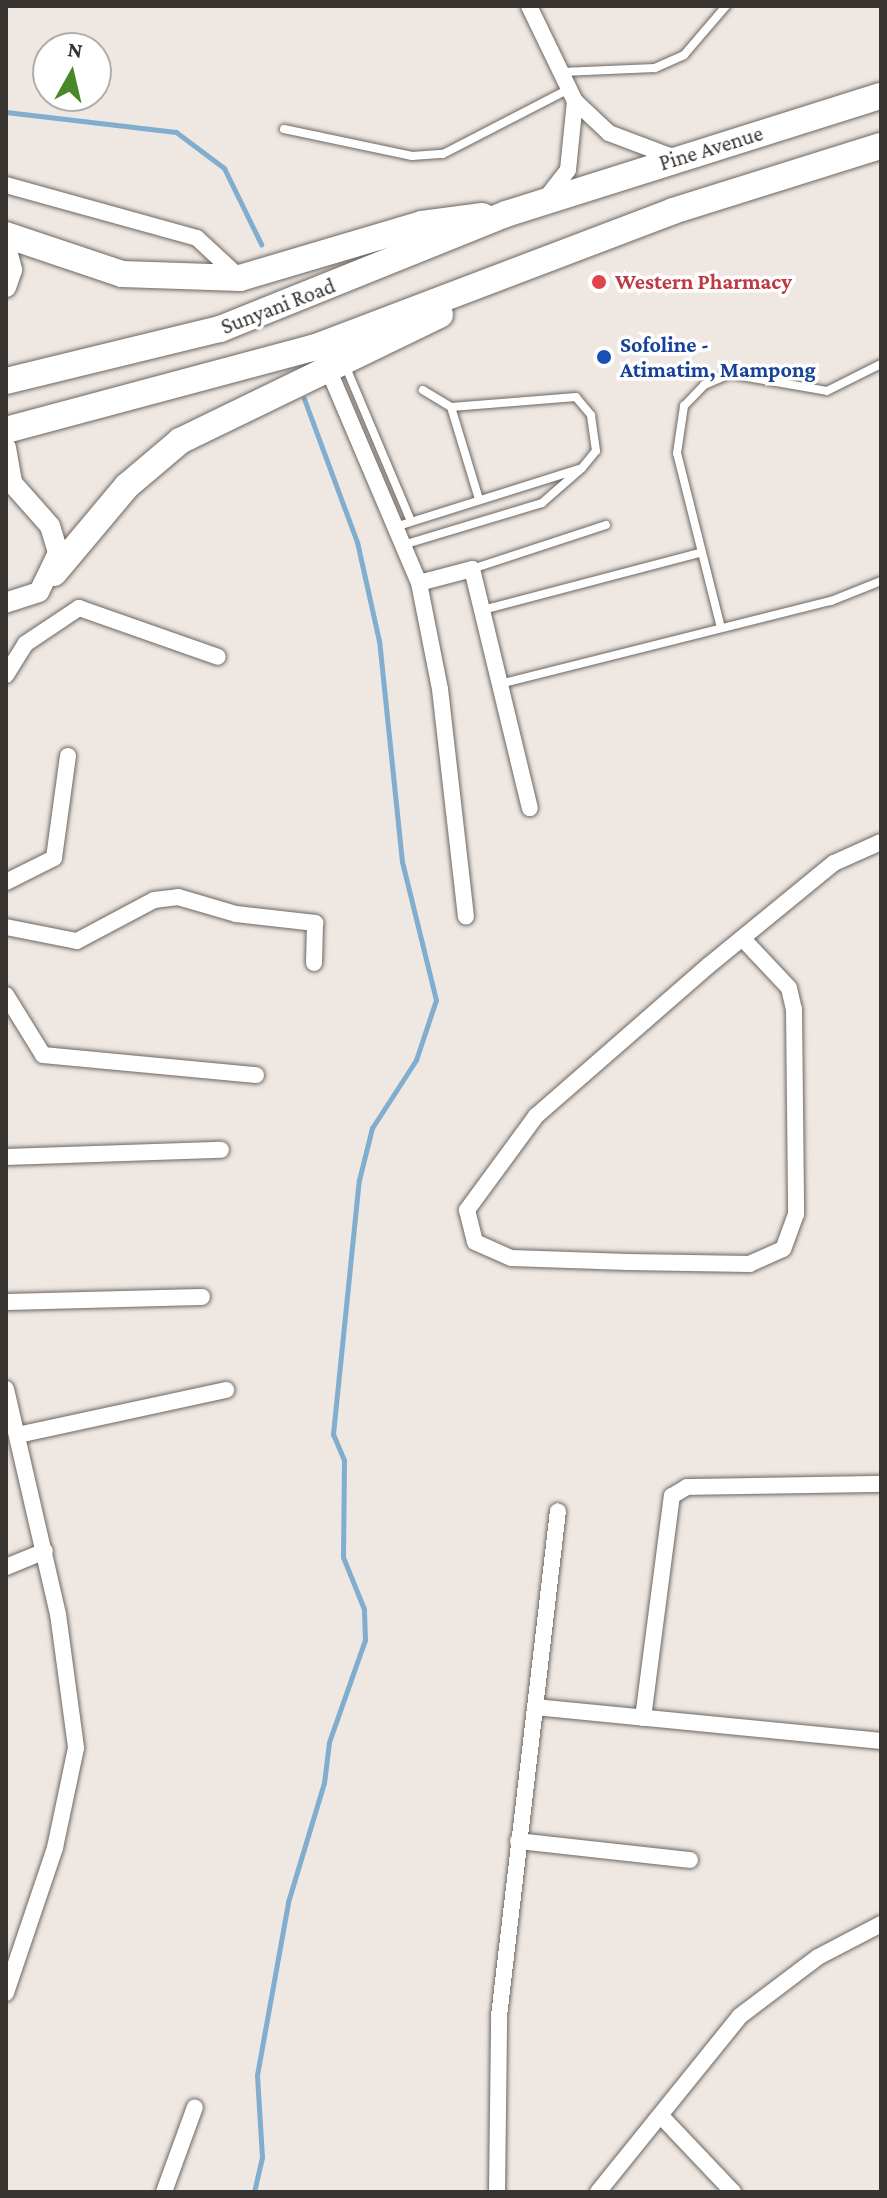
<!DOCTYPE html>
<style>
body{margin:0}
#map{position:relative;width:887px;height:2198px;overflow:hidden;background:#efe7e1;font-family:"Crimson Pro",serif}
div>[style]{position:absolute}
.stream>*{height:5px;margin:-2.5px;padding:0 2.5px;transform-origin:2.5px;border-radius:2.5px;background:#81adce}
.roads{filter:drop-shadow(0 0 2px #6d6661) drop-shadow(0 0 2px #6d6661)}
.service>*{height:8px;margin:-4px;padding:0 4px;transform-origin:4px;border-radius:4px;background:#fff}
.minor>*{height:16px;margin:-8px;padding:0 8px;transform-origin:8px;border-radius:8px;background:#fff}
.tertiary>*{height:20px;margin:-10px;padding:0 10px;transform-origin:10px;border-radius:10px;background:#fff}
.primary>*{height:26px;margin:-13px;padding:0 13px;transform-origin:13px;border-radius:13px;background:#fff}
.dots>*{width:22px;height:22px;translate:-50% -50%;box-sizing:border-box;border:4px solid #fff;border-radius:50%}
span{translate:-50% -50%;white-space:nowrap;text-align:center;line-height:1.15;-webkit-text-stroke:7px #fff;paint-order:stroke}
.street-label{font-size:22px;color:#373431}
.health-label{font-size:22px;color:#be3a42;font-weight:700}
.left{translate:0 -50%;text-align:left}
.transit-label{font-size:22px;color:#164399;font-weight:700}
.frame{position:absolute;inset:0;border:8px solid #373431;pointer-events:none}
.north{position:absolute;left:32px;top:32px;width:80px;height:80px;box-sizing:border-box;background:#fff;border:2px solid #afaead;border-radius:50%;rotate:8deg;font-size:22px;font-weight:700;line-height:32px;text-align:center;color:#373431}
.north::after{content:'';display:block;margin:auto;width:28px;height:36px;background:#488828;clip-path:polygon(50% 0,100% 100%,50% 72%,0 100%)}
</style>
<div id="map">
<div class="stream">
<div style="left:6px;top:112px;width:171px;rotate:6.7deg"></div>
<div style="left:176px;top:132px;width:60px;rotate:36.9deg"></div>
<div style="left:224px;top:168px;width:85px;rotate:64deg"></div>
<div style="left:254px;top:2192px;width:36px;rotate:-77deg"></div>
<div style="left:262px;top:2157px;width:82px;rotate:-93.5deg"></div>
<div style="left:257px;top:2075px;width:176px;rotate:-79.8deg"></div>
<div style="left:288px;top:1902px;width:124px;rotate:-73.2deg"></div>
<div style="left:324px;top:1783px;width:41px;rotate:-83deg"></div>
<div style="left:329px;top:1742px;width:108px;rotate:-70.6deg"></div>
<div style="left:365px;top:1640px;width:31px;rotate:-92deg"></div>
<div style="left:364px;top:1609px;width:56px;rotate:-112deg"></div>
<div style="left:343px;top:1557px;width:97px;rotate:-89.4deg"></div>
<div style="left:344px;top:1460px;width:28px;rotate:-113deg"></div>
<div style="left:333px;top:1434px;width:255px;rotate:-84.2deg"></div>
<div style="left:359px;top:1180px;width:54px;rotate:-76deg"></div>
<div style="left:372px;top:1128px;width:81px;rotate:-57.1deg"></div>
<div style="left:416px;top:1060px;width:63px;rotate:-71.6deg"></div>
<div style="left:436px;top:1000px;width:142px;rotate:-103.8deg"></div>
<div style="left:402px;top:862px;width:222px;rotate:-95.9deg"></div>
<div style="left:379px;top:641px;width:101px;rotate:-102.5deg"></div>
<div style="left:357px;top:542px;width:153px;rotate:-110.3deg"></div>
</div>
<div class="roads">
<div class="service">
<div style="left:562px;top:72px;width:93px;rotate:-2.5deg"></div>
<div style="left:655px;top:68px;width:32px;rotate:-24deg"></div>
<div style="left:684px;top:55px;width:65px;rotate:-49.4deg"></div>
<div style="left:284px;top:129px;width:131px;rotate:11.9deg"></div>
<div style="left:412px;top:156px;width:31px;rotate:-4deg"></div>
<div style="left:443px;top:154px;width:142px;rotate:-27.3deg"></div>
<div style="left:345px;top:365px;width:169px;rotate:67.1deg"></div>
<div style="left:451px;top:407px;width:96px;rotate:73.1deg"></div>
<div style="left:395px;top:527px;width:196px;rotate:-17.5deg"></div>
<div style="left:582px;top:468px;width:22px;rotate:-51deg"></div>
<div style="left:596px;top:451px;width:36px;rotate:-98deg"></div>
<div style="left:591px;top:415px;width:23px;rotate:-130deg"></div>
<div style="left:576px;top:397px;width:125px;rotate:175.4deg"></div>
<div style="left:451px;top:407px;width:33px;rotate:-149deg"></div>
<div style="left:403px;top:545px;width:145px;rotate:-16.8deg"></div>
<div style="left:542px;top:503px;width:52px;rotate:-41.1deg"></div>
<div style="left:472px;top:569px;width:141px;rotate:-18.2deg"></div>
<div style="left:486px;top:609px;width:220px;rotate:-14.7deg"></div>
<div style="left:721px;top:628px;width:180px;rotate:-104.1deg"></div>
<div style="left:677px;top:453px;width:48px;rotate:-81.5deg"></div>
<div style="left:684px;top:406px;width:29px;rotate:-46deg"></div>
<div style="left:704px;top:385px;width:28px;rotate:-23deg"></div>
<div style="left:730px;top:374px;width:98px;rotate:9.9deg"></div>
<div style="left:827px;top:391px;width:60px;rotate:-26.6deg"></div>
<div style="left:500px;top:684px;width:341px;rotate:-14.1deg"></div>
<div style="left:831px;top:601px;width:54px;rotate:-21.8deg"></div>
</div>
<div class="minor">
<div style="left:529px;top:6px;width:106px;rotate:64.2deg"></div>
<div style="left:575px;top:101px;width:69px;rotate:95.8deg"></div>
<div style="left:568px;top:170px;width:39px;rotate:128deg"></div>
<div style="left:575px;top:101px;width:47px;rotate:43.3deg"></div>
<div style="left:609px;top:133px;width:71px;rotate:20.7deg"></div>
<div style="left:6px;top:185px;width:198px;rotate:15.5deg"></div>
<div style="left:197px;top:238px;width:59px;rotate:42.9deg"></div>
<div style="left:329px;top:371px;width:230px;rotate:67deg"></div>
<div style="left:419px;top:583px;width:108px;rotate:78.8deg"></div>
<div style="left:440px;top:689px;width:229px;rotate:83.5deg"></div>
<div style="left:419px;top:583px;width:55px;rotate:-14.8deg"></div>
<div style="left:472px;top:569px;width:246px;rotate:76.4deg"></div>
<div style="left:6px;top:675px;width:36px;rotate:-58deg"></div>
<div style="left:25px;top:644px;width:65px;rotate:-33.7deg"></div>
<div style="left:79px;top:608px;width:147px;rotate:19.4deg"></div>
<div style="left:6px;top:882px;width:54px;rotate:-26.6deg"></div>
<div style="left:54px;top:858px;width:103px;rotate:-82.2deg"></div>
<div style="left:6px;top:927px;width:72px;rotate:11.2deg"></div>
<div style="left:77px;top:941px;width:87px;rotate:-28deg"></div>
<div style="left:154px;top:900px;width:24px;rotate:-7deg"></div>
<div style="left:178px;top:897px;width:60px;rotate:16.3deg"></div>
<div style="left:236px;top:914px;width:80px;rotate:6.5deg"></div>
<div style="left:315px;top:923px;width:40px;rotate:91.4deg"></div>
<div style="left:743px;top:939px;width:67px;rotate:46.8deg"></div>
<div style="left:789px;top:988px;width:22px;rotate:77deg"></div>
<div style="left:794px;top:1009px;width:205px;rotate:89.4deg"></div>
<div style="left:796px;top:1214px;width:37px;rotate:110deg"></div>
<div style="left:783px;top:1249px;width:36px;rotate:156deg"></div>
<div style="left:750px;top:1264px;width:122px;rotate:-179.1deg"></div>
<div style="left:628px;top:1262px;width:117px;rotate:-178deg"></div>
<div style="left:511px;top:1258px;width:39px;rotate:-156deg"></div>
<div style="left:475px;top:1242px;width:33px;rotate:-104deg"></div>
<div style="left:467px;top:1210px;width:117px;rotate:-53.7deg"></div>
<div style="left:536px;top:1116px;width:228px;rotate:-41.1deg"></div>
<div style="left:708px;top:966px;width:163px;rotate:-39.3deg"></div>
<div style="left:834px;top:863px;width:51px;rotate:-24.1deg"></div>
<div style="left:6px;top:995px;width:70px;rotate:58.3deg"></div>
<div style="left:43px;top:1055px;width:214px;rotate:5.4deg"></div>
<div style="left:6px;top:1157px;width:215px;rotate:-1.9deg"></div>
<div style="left:6px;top:1302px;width:196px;rotate:-1.5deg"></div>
<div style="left:6px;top:1389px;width:231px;rotate:77deg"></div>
<div style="left:58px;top:1614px;width:135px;rotate:82.3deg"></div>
<div style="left:76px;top:1748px;width:102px;rotate:101.9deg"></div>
<div style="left:55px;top:1848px;width:153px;rotate:108.7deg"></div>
<div style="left:18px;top:1435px;width:213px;rotate:-12.2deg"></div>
<div style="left:6px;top:1567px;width:42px;rotate:-22.3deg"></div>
<div style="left:535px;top:1707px;width:348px;rotate:5.6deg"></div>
<div style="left:643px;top:1718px;width:224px;rotate:-82.6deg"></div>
<div style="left:672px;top:1496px;width:17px;rotate:-31deg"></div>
<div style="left:687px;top:1487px;width:194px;rotate:-0.9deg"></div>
<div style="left:518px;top:1841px;width:173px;rotate:6.3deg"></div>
<div style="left:661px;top:2116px;width:105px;rotate:46.5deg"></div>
<div style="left:164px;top:2192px;width:90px;rotate:-70deg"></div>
<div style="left:497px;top:2192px;width:176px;rotate:-89.3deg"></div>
<div style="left:499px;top:2016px;width:508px;rotate:-83.34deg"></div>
<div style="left:598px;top:2192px;width:226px;rotate:-51.1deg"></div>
<div style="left:740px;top:2016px;width:98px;rotate:-37.1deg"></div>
<div style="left:818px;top:1957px;width:71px;rotate:-27.6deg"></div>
</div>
<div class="tertiary">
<div style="left:6px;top:247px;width:24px;rotate:75deg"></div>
<div style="left:12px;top:270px;width:18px;rotate:109deg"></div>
<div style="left:6px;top:448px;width:36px;rotate:80deg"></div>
<div style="left:12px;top:483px;width:57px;rotate:48.5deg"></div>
<div style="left:50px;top:526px;width:28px;rotate:73deg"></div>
<div style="left:58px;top:553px;width:43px;rotate:116deg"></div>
<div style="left:39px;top:592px;width:35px;rotate:162deg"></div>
</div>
<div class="primary">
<div style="left:6px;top:235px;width:122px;rotate:18.6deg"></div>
<div style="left:122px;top:274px;width:118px;rotate:1.9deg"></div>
<div style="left:240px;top:278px;width:190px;rotate:-16.5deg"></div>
<div style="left:422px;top:224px;width:61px;rotate:-7.6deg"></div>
<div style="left:6px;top:381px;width:220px;rotate:-13.7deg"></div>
<div style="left:220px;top:329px;width:308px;rotate:-21.9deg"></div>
<div style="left:506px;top:214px;width:393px;rotate:-17.5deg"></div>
<div style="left:6px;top:430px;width:318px;rotate:-15deg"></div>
<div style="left:313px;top:348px;width:385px;rotate:-20.8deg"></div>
<div style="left:673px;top:211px;width:218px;rotate:-17.4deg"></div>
<div style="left:54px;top:573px;width:114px;rotate:-50deg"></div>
<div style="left:127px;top:486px;width:70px;rotate:-40.3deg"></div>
<div style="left:180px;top:441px;width:289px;rotate:-25.9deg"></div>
</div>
</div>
<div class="dots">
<div style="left:599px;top:282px;background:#e0444e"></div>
<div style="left:604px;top:357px;background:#1a4fb4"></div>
</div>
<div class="street-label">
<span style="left:711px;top:148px;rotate:-17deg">Pine Avenue</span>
<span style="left:278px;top:306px;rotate:-21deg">Sunyani Road</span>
</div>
<div class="health-label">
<span class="left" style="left:615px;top:282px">Western Pharmacy</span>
</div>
<div class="transit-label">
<span class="left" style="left:620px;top:357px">Sofoline -<br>Atimatim, Mampong</span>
</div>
<div class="frame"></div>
<div class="north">N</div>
</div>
